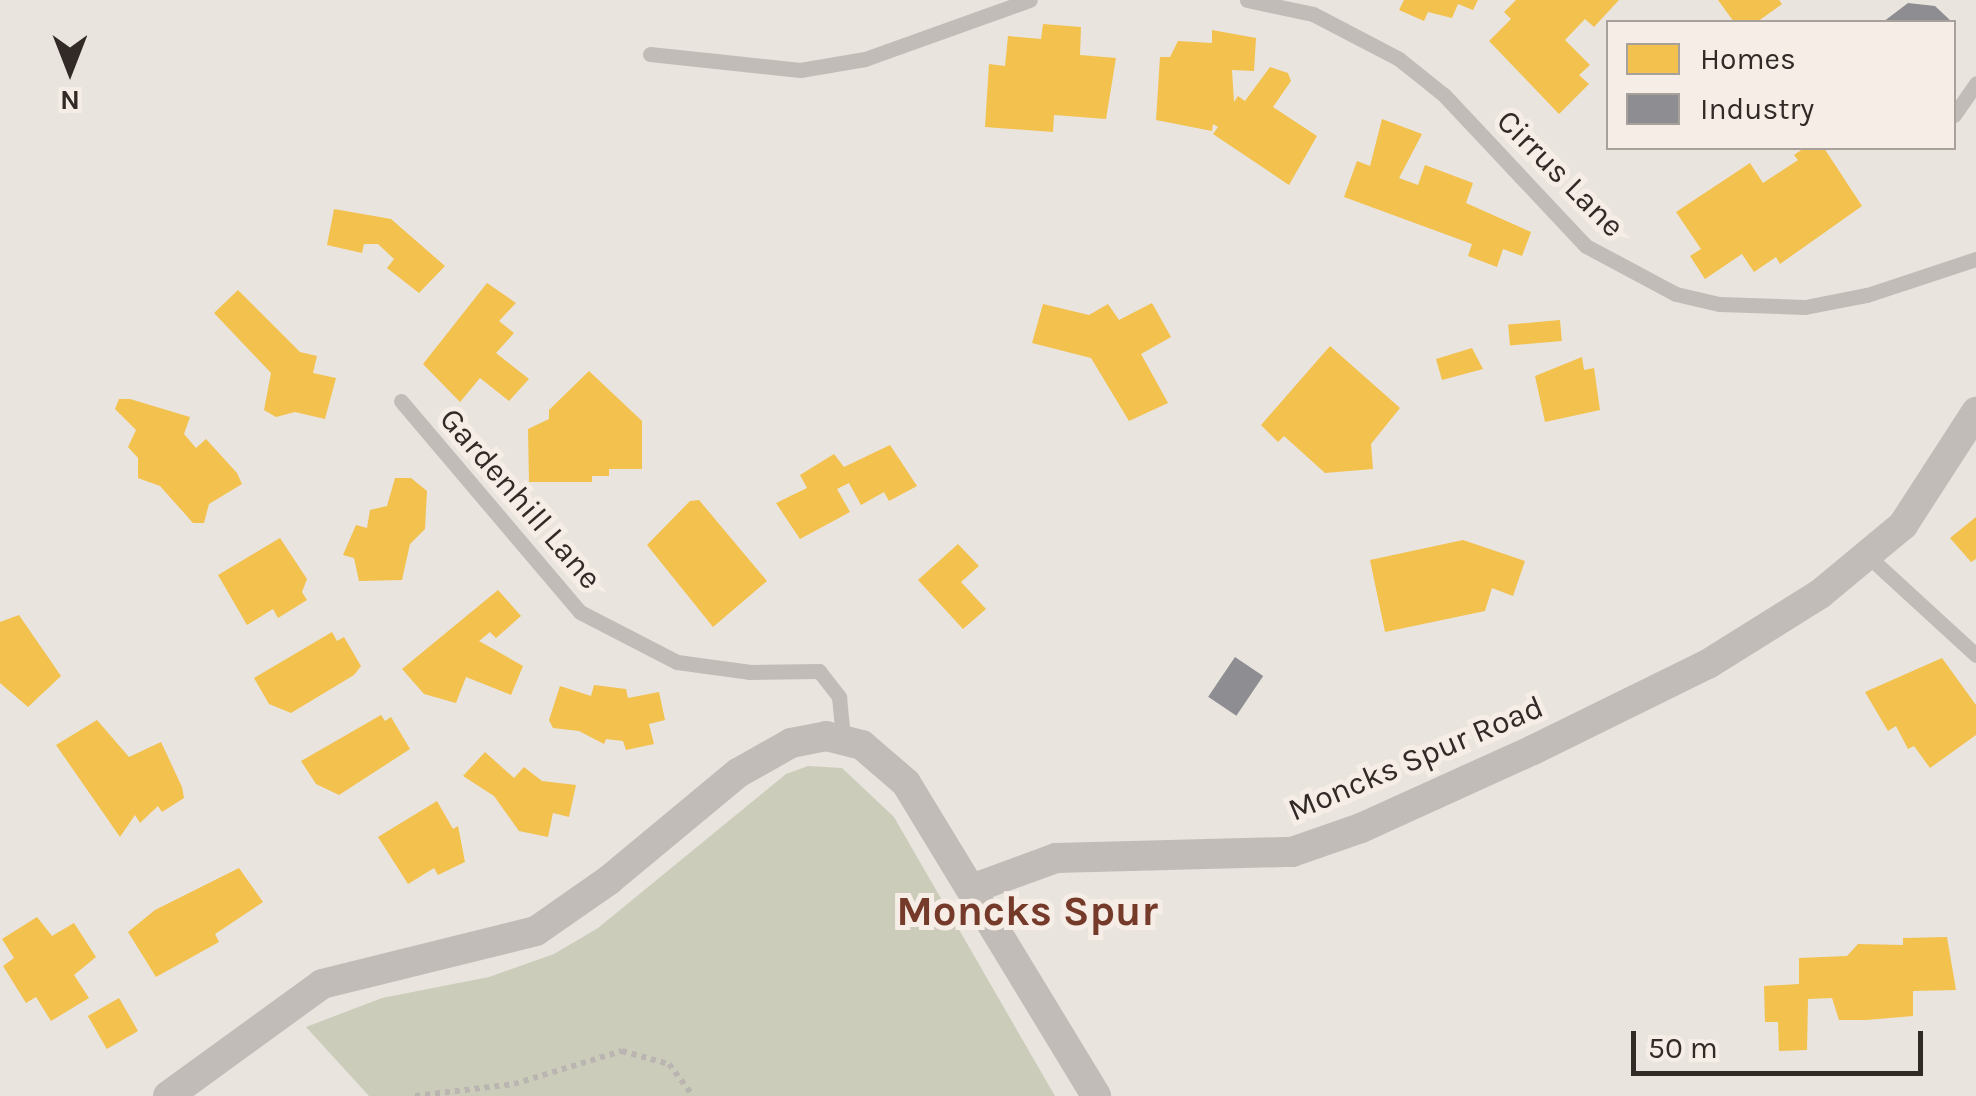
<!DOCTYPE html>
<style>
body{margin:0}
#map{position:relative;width:1976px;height:1096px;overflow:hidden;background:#e9e4de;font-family:Karla,sans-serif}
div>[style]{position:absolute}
.green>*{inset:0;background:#cbcdba}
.homes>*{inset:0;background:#f2c14e;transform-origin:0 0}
.industry>*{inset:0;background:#8d8d92;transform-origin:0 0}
.path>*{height:6px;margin-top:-3px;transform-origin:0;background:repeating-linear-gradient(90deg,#bbb5b1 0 5px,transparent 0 10px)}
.service>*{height:15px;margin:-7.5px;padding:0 7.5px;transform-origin:7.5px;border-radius:7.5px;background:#c2bcb8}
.minor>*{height:30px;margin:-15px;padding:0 15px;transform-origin:15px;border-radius:15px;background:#c2bcb8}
span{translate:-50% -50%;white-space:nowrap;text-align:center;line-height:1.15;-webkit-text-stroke:10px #f6eee6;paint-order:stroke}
.street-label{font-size:32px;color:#322a27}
.district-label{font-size:42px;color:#763a2b;font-weight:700}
.legend{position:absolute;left:1606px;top:20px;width:350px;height:130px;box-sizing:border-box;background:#f6eee6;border:2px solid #a8a09a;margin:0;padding:12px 18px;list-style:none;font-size:30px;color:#322a27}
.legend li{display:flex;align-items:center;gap:20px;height:50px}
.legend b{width:50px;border:2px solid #a8a09a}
.north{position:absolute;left:20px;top:20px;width:100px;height:100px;-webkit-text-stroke:8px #f6eee6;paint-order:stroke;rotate:180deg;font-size:28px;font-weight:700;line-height:40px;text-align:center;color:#322a27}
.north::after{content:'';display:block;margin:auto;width:35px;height:45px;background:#322a27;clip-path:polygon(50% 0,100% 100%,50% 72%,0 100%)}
.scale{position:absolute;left:1631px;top:1031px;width:292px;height:45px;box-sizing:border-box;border:5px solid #322a27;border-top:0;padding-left:12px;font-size:30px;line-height:35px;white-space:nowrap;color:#322a27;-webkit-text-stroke:8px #f6eee6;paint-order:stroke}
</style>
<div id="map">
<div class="green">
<div style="clip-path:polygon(808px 766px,842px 768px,894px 817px,1055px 1096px,369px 1096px,306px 1027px,382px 998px,489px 977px,554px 954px,598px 928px,786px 774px)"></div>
</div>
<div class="homes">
<div style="clip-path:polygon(1404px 0,1478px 0,1473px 10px,1458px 4px,1452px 18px,1428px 12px,1424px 21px,1399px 10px)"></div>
<div style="clip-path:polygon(1516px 0,1619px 0,1594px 27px,1585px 19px,1565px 40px,1590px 65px,1579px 75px,1589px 84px,1559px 114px,1489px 41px,1511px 19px,1504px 12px)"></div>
<div style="clip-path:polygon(1718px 0,1779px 0,1782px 4px,1757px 22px,1734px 22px)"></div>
<div style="clip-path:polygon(1043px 24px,1081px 27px,1080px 55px,1116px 58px,1106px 119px,1054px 115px,1053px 132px,985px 127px,989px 64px,1005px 66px,1008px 36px,1041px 39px)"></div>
<div style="clip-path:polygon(1212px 30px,1256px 38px,1254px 71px,1232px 70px,1234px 102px,1238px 96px,1245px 101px,1270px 67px,1288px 73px,1291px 81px,1273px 107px,1317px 136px,1289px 185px,1213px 134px,1218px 127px,1213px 124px,1212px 131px,1156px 120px,1160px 57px,1170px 57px,1178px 41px,1212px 43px)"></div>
<div style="clip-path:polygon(1382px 119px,1422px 134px,1399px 178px,1418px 185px,1425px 165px,1473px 183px,1466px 203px,1531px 232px,1522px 256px,1503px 249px,1497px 267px,1468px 256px,1472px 244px,1344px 197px,1357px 161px,1370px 166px)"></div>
<div style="clip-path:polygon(1804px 148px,1824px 148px,1862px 206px,1780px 264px,1776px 257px,1754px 272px,1742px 254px,1705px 279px,1690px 256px,1701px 249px,1676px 212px,1750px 163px,1763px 183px,1798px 160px,1794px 155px)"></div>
<div style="clip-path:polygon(334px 209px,391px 219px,445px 266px,419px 293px,387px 268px,394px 259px,378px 244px,364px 244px,362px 253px,327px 245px)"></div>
<div style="clip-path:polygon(487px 283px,516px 303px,499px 321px,514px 333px,496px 353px,529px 379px,509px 401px,480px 378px,460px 402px,423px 364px)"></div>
<div style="clip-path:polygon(238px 290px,300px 352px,317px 356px,313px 373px,336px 378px,325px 419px,295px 412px,276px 417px,264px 410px,271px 373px,214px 313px)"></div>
<div style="clip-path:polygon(1152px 303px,1171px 337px,1141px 354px,1168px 403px,1129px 421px,1091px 358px,1032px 343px,1043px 304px,1089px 315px,1108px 304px,1119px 320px)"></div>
<div style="left:1560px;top:320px;width:21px;height:52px;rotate:85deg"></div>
<div style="clip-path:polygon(1330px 346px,1400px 408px,1371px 444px,1373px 469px,1325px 473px,1284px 436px,1278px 442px,1261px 425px)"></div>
<div style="clip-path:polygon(1472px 348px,1483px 369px,1442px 380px,1436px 359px)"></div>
<div style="clip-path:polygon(1582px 357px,1584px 370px,1594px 368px,1600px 410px,1545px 422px,1535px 376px)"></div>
<div style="clip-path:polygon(589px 371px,642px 421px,642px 469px,609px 469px,609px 476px,592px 476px,592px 482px,529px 482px,528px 429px,549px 419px,549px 410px)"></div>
<div style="clip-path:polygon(130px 399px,190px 417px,184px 434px,196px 448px,206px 439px,237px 473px,242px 484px,209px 504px,204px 523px,193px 523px,160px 486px,138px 478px,138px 458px,128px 447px,136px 430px,115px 409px,119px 399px)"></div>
<div style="clip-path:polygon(890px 445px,917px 486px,889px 501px,884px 492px,861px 505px,849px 483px,837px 489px,850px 512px,800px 539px,776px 503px,807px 488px,800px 475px,834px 454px,844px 467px)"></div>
<div style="clip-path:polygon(395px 478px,411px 478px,427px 491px,425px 529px,410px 544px,402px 580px,359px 581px,354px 558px,343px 555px,356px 525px,367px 528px,370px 510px,387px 506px)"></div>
<div style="clip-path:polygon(699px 500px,767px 581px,713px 627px,647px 545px,690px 501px)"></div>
<div style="clip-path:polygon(1976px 517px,1976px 559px,1971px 562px,1950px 538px)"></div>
<div style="clip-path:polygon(280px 538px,307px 579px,302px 592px,307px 600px,278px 618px,273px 609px,247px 625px,218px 575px)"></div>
<div style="clip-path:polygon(1463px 540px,1525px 561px,1513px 596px,1492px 588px,1485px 611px,1385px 632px,1370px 560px)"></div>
<div style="clip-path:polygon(958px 544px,979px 566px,961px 582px,986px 609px,963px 629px,918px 580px)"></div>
<div style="clip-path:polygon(498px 590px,521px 616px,496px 638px,490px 632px,479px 641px,523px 666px,511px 695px,466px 677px,456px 703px,424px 694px,402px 669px)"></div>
<div style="clip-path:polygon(19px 615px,61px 676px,28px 707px,0 683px,0 622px)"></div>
<div style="clip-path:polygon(332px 632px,337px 641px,344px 637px,361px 666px,354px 675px,291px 713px,269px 704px,254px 678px)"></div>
<div style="clip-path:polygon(1942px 658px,1976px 705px,1976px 735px,1930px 768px,1914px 746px,1908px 749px,1896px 726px,1888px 731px,1865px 692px)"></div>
<div style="clip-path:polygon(594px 685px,626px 689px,628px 698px,659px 692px,665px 720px,649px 724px,654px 744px,626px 750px,623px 741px,606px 739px,604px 744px,579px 731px,553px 728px,549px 720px,560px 686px,591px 696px)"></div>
<div style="clip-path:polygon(381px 715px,385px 721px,391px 717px,410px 749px,339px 795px,316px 784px,301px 761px)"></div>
<div style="clip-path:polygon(97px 720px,129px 757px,161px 742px,182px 787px,184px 798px,162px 812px,158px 806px,140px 823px,135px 815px,120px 837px,56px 745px)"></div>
<div style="clip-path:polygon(485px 752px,514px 778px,524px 767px,542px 781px,576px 785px,569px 817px,553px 813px,548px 837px,519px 831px,494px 796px,463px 776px)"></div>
<div style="clip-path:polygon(437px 801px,453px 829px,458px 826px,465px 862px,438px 875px,434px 868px,408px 884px,378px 837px)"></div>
<div style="clip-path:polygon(239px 868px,263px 902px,215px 934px,219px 942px,156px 977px,128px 932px,155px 910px)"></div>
<div style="clip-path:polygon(37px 917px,52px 936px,74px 923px,96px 957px,74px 975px,89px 998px,51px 1021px,36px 997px,26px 1003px,3px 966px,14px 958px,2px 939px)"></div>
<div style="clip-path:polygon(1947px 937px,1956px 990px,1913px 991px,1913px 1016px,1866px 1020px,1839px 1020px,1832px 998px,1808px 999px,1807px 1050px,1779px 1051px,1778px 1022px,1765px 1022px,1764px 986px,1799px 984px,1799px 958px,1847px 956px,1858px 944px,1903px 945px,1903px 938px)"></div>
<div style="left:119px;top:998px;width:38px;height:36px;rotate:60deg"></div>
</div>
<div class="industry">
<div style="clip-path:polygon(1908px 3px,1935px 6px,1952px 22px,1883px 22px)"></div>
<div style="left:1235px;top:657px;width:34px;height:48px;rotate:34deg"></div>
</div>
<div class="path">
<div style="left:415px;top:1096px;width:100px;rotate:-6.9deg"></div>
<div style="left:514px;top:1084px;width:113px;rotate:-17deg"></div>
<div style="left:622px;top:1051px;width:49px;rotate:15.5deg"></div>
<div style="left:669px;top:1064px;width:40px;rotate:53deg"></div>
</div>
<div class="service">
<div style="left:1247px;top:0;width:67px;rotate:12deg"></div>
<div style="left:1313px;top:14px;width:97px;rotate:27.6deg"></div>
<div style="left:1399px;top:59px;width:58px;rotate:38.7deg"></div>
<div style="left:1444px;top:95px;width:207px;rotate:46.8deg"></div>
<div style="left:1586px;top:246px;width:102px;rotate:28.1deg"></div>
<div style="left:1676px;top:294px;width:44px;rotate:13.1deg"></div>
<div style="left:1719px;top:304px;width:86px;rotate:2deg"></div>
<div style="left:1805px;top:307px;width:63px;rotate:-11deg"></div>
<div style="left:1867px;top:295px;width:115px;rotate:-18.3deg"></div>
<div style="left:650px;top:54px;width:151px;rotate:6.1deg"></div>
<div style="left:800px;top:70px;width:66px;rotate:-9.6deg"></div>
<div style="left:865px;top:59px;width:175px;rotate:-19.7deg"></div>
<div style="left:1954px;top:115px;width:39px;rotate:-55deg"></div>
<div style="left:401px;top:401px;width:277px;rotate:49.7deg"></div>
<div style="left:580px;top:612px;width:109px;rotate:27.3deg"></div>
<div style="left:677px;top:662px;width:74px;rotate:7.8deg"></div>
<div style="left:750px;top:672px;width:69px;rotate:-0.8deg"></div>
<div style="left:819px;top:671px;width:33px;rotate:52deg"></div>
<div style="left:839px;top:697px;width:41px;rotate:84.4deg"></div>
<div style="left:1869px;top:557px;width:145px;rotate:42.5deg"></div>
</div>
<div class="minor">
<div style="left:974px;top:888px;width:87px;rotate:-20.1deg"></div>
<div style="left:1056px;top:858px;width:236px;rotate:-1.5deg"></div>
<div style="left:1292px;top:852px;width:73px;rotate:-19.2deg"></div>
<div style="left:1361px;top:828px;width:189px;rotate:-24.4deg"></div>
<div style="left:1533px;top:750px;width:195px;rotate:-26.2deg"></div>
<div style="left:1708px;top:664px;width:132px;rotate:-32deg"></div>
<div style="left:1820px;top:594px;width:108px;rotate:-39.7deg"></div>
<div style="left:1903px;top:525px;width:135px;rotate:-57.1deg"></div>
<div style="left:168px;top:1096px;width:190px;rotate:-36deg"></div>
<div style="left:322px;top:984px;width:220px;rotate:-13.9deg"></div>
<div style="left:536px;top:931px;width:89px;rotate:-34.9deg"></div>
<div style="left:609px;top:880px;width:168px;rotate:-39.7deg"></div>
<div style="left:738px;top:773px;width:61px;rotate:-29.5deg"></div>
<div style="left:791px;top:743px;width:36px;rotate:-11deg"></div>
<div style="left:826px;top:736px;width:37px;rotate:14deg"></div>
<div style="left:862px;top:745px;width:58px;rotate:40.8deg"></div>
<div style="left:906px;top:783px;width:366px;rotate:58.7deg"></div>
</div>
<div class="street-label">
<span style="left:1560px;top:174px;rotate:45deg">Cirrus Lane</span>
<span style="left:520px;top:499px;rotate:49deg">Gardenhill Lane</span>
<span style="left:1416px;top:759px;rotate:-23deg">Moncks Spur Road</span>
</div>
<div class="district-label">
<span style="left:1027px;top:911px">Moncks Spur</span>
</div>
<ul class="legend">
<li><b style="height:28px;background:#f2c14e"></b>Homes</li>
<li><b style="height:28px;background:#8d8d92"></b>Industry</li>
</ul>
<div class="north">N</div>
<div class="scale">50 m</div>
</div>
